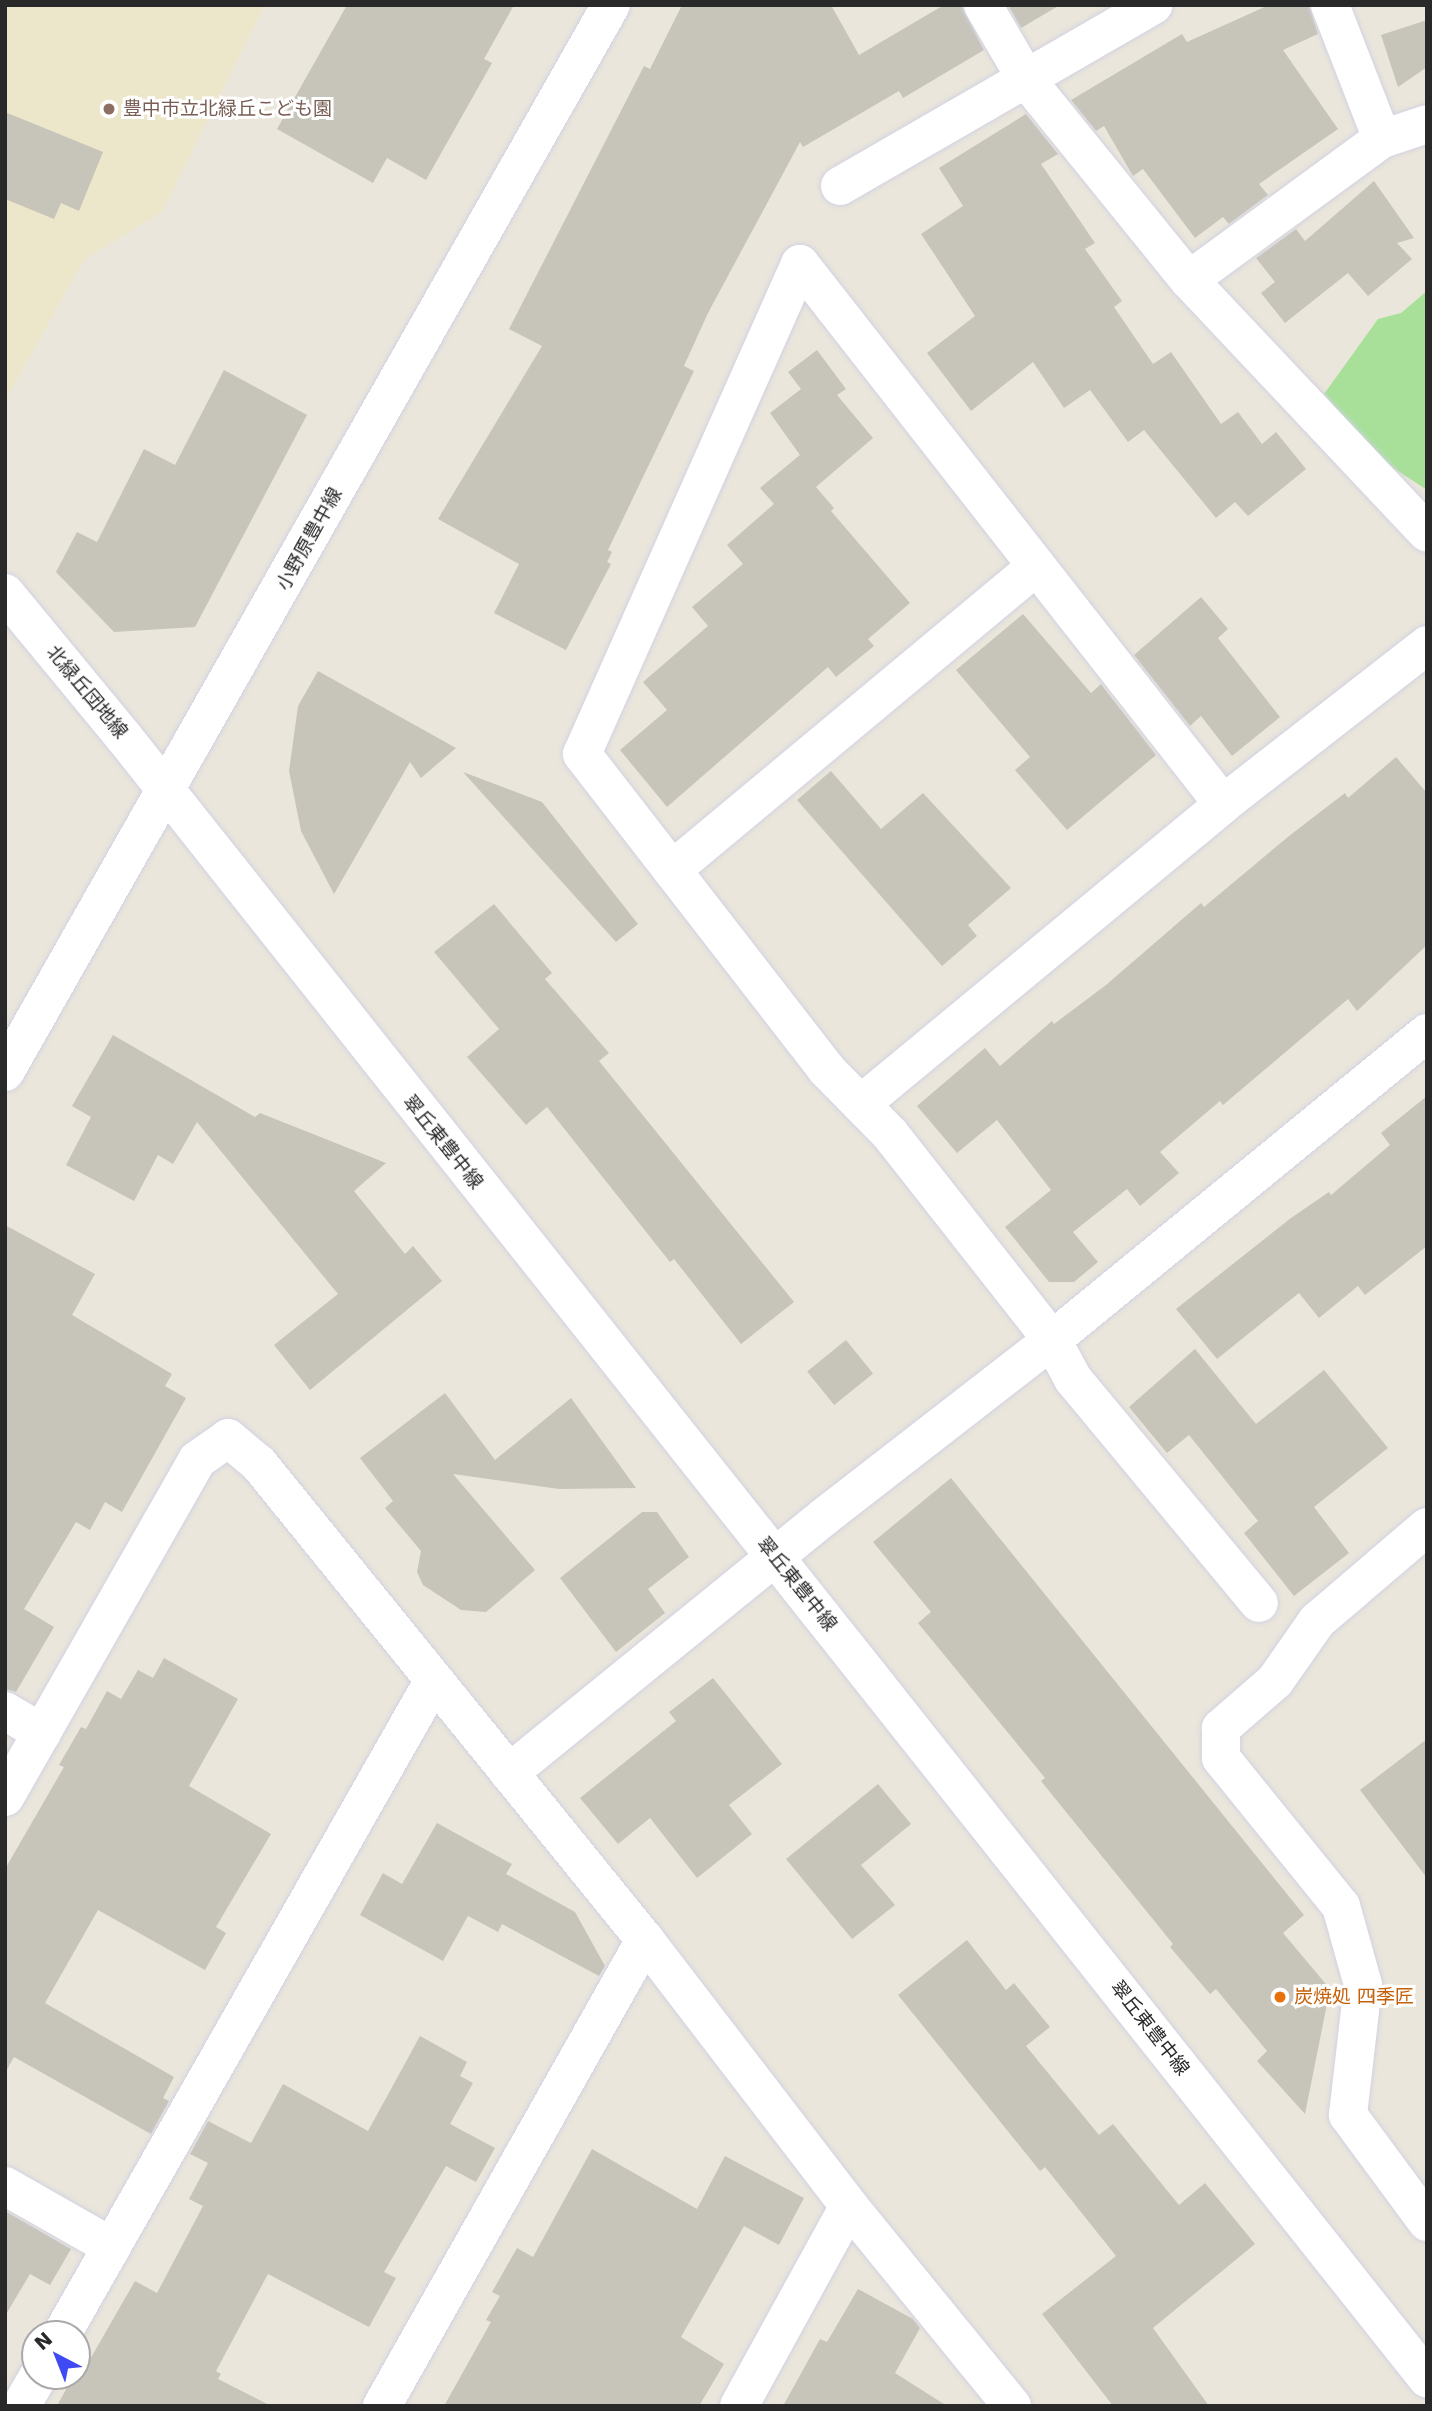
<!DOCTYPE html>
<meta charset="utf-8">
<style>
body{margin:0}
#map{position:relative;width:1432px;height:2411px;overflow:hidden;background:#ebe6db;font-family:"DejaVu Sans","Noto Sans JP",sans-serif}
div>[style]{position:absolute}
.education>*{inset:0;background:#ece6cb}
.green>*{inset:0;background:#a8e099}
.building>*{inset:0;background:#c7c4ba;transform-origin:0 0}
.roads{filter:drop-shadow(0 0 2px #d1d2e2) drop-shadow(0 0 2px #d1d2e2)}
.minor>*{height:38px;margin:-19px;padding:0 19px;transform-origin:19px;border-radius:19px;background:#fff}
.dots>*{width:19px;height:19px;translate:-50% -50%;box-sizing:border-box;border:4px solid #fff;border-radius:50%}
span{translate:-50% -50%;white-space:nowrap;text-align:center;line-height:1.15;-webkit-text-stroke:6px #fff;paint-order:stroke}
.education-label{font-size:19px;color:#785e54}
.left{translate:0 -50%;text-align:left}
.street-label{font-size:19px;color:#292929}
.food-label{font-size:19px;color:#c56008}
.frame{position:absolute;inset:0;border:7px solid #292929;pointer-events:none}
.north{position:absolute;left:21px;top:2320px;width:70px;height:70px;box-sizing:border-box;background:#fff;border:2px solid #a9a9a9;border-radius:50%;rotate:318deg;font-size:19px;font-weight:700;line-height:28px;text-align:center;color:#292929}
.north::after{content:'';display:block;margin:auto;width:24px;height:32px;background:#3f4af4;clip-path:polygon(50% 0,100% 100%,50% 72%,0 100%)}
</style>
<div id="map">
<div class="education">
<div style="clip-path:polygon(5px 5px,265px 5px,162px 212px,84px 260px,5px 401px)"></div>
</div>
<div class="green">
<div style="clip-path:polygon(1427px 291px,1427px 490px,1381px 460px,1324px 394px,1378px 319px,1401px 313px)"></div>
</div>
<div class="building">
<div style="clip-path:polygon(347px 5px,514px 5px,484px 59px,492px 63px,426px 180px,387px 158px,373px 183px,277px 129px)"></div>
<div style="clip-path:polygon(682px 5px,831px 5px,859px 55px,944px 5px,961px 5px,984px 50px,903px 98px,899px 91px,803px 147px,800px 142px,708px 313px,684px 366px,694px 371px,608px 550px,612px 552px,607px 562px,611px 564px,566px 650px,494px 613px,519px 564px,438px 519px,542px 346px,509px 329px,644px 66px,650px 69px)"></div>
<div style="clip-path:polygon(1008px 5px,1060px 5px,1021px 28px)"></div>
<div style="clip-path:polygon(1269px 5px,1309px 5px,1318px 34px,1283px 50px,1338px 129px,1259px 184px,1268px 195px,1229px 224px,1223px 217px,1195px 238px,1143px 169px,1133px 176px,1104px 126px,1096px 131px,1071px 100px,1182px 34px,1187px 42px)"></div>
<div style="clip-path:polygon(1427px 20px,1427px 67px,1398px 87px,1381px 35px)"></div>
<div style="clip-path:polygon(5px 112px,103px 152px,79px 211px,61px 203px,54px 219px,5px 199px)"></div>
<div style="clip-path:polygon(1026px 114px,1058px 154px,1041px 164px,1095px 243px,1085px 249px,1122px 301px,1114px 307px,1153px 364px,1171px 352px,1221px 424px,1238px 412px,1262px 444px,1276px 432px,1306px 469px,1248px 516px,1235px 502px,1216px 518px,1144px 430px,1128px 442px,1090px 390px,1064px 408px,1033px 362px,971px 411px,927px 353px,975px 316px,921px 234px,963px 206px,939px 168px)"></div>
<div style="clip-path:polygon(1374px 181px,1414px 238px,1397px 243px,1412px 259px,1368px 296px,1348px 273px,1285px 323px,1261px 293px,1275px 282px,1256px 258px,1296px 229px,1305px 241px)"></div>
<div style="clip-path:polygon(817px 350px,846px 389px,837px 395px,873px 438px,816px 487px,834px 508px,831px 511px,910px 603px,868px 639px,874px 646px,836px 677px,828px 667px,667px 807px,620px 750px,667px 710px,643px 682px,708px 626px,692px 607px,743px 564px,727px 545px,774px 504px,760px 488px,800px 455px,770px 413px,801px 389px,788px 372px)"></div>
<div style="clip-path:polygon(224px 370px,307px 415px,195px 627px,114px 632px,56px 572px,77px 532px,97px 542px,144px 449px,175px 465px)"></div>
<div style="clip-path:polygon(1201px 597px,1228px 629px,1218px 638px,1280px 717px,1232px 756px,1201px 716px,1190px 726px,1134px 655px)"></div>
<div style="clip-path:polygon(1023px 614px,1091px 693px,1101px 684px,1156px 755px,1067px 830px,1015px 770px,1030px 757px,956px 670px)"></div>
<div style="clip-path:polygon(318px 671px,456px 748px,421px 778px,410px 762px,334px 894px,301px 831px,289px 771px,298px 706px)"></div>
<div style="clip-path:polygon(1396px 757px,1427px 793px,1427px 945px,1357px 1011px,1348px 999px,1223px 1105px,1220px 1101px,1160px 1152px,1179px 1173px,1140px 1206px,1127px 1189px,1073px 1232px,1098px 1262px,1074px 1282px,1049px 1282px,1005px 1227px,1051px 1190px,997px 1120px,957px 1153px,917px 1106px,985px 1048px,1000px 1066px,1052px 1021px,1054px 1024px,1106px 985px,1201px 903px,1204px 907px,1289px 836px,1345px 793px,1348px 798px)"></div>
<div style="clip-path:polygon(831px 771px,881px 829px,923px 793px,1011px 888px,968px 925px,977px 936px,942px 966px,797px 800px)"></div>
<div style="clip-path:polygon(463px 772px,542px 802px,638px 924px,616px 942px)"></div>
<div style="clip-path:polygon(494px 904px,552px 973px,545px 979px,609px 1053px,599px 1061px,794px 1302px,741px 1344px,674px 1259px,670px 1262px,547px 1107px,526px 1125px,467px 1057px,499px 1029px,434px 952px)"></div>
<div style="clip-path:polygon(113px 1035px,255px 1117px,260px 1113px,386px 1163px,354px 1191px,405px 1254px,413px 1246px,442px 1281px,310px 1390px,274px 1345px,338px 1294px,197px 1122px,173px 1164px,158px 1155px,134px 1201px,66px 1165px,91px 1117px,72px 1106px)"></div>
<div style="clip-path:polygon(1427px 1096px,1427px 1246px,1365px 1295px,1358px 1286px,1319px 1318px,1299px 1293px,1217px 1359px,1176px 1309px,1291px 1218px,1329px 1192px,1331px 1195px,1390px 1145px,1381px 1133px)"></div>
<div style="clip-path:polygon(5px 1225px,95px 1274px,72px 1315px,172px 1374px,165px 1386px,186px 1398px,122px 1512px,105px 1502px,90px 1530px,76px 1522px,24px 1609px,54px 1627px,16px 1692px,5px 1689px)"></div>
<div style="left:846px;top:1340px;width:43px;height:50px;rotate:51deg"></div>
<div style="clip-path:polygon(1195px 1349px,1256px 1424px,1324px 1370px,1388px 1448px,1314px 1507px,1349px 1553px,1294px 1596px,1244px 1533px,1258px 1521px,1189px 1435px,1167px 1453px,1129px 1407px)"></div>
<div style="clip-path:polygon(445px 1393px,495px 1460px,571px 1398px,636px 1488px,559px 1489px,453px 1474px,535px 1570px,486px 1612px,461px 1610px,423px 1585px,417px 1572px,421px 1551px,385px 1508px,393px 1501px,360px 1458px)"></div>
<div style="clip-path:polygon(951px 1478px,1304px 1915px,1283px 1933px,1330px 1989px,1305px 2114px,1257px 2061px,1267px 2051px,1216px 1989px,1210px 1994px,1170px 1947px,1173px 1944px,1041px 1781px,1045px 1778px,918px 1623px,931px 1612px,873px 1542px)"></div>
<div style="clip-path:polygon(642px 1512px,657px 1512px,689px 1557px,648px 1589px,665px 1613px,616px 1652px,560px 1578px)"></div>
<div style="clip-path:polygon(164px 1658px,238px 1699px,189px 1786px,271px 1834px,216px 1927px,226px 1933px,205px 1970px,98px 1910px,45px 2003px,174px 2077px,163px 2098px,169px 2101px,151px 2134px,14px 2057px,5px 2073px,5px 1869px,64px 1767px,59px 1765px,81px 1727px,86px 1729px,107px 1691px,121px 1699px,138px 1670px,153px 1678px)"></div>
<div style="clip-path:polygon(713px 1678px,782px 1764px,729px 1805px,752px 1834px,697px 1878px,650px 1818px,618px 1844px,580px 1798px,676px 1721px,669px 1712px)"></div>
<div style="clip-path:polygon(1427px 1739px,1427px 1878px,1360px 1790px)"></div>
<div style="clip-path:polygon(878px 1784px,911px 1824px,861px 1865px,895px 1905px,852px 1939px,786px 1859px)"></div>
<div style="clip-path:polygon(437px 1823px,512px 1864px,506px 1874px,575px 1912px,605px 1966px,599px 1976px,502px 1924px,498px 1932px,468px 1916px,443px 1961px,360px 1915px,383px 1873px,402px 1884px)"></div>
<div style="clip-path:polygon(967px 1940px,1006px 1990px,1014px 1983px,1050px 2027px,1026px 2046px,1099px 2135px,1113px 2124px,1179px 2205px,1205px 2183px,1255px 2244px,1153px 2328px,1209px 2406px,1113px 2406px,1042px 2314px,1116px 2256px,1045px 2167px,1040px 2171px,898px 1995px)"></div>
<div style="clip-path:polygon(420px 2036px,467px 2062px,460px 2076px,473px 2083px,450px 2124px,495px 2148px,476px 2182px,446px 2166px,384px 2272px,396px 2278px,369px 2327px,268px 2274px,216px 2371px,221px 2374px,218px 2379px,271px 2406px,57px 2406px,79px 2365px,85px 2368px,135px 2281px,157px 2293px,203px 2206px,189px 2199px,208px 2163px,190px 2154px,208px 2121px,251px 2143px,283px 2084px,368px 2131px)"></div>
<div style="clip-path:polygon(592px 2149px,697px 2209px,725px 2156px,804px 2198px,779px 2245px,744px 2226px,681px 2337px,724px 2364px,699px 2406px,444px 2406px,491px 2322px,486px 2320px,500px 2296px,492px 2292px,517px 2248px,533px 2257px)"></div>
<div style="clip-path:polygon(5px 2211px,71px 2249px,50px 2285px,30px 2274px,5px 2316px)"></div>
<div style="clip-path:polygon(858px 2289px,913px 2319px,920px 2328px,895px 2373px,947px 2406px,783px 2406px,820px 2339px,827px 2342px)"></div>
</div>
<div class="roads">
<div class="minor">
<div style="left:983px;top:5px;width:86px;rotate:59.8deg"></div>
<div style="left:1026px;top:79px;width:259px;rotate:51deg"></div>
<div style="left:1189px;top:280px;width:347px;rotate:46.7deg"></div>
<div style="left:1382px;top:139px;width:47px;rotate:-18.4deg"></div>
<div style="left:840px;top:186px;width:362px;rotate:-30deg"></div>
<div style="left:1189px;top:280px;width:239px;rotate:-36.2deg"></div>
<div style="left:1382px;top:139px;width:144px;rotate:-111.2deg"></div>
<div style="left:5px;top:593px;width:185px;rotate:50.5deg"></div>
<div style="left:123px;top:736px;width:2097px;rotate:51.55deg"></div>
<div style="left:1223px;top:804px;width:686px;rotate:-128.07deg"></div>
<div style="left:800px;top:264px;width:536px;rotate:113.98deg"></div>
<div style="left:582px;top:754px;width:398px;rotate:52.2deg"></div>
<div style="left:826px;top:1069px;width:91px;rotate:45.4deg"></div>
<div style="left:890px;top:1134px;width:262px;rotate:51.8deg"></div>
<div style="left:1052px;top:1340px;width:44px;rotate:61.7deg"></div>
<div style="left:1073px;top:1379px;width:291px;rotate:50.3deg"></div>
<div style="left:672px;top:870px;width:472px;rotate:-39.8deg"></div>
<div style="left:5px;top:1072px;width:1227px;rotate:-60.41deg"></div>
<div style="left:861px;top:1104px;width:470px;rotate:-39.6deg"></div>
<div style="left:1223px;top:804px;width:259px;rotate:-37.9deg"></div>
<div style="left:1427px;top:1527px;width:145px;rotate:139.5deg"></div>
<div style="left:1317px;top:1621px;width:73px;rotate:125deg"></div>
<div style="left:1275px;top:1681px;width:72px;rotate:139deg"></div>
<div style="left:1221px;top:1728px;width:30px;rotate:90deg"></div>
<div style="left:1221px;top:1758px;width:191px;rotate:51deg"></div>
<div style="left:1341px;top:1906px;width:82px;rotate:74.4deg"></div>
<div style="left:1363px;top:1985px;width:131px;rotate:96.6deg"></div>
<div style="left:1348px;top:2115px;width:133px;rotate:53.6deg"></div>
<div style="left:5px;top:1711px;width:43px;rotate:30.7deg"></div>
<div style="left:509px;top:1773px;width:407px;rotate:-39.1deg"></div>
<div style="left:825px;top:1516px;width:287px;rotate:-37.8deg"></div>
<div style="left:1052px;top:1340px;width:485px;rotate:-39.3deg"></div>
<div style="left:5px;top:1797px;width:388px;rotate:-60.3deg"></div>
<div style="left:197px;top:1460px;width:38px;rotate:-35deg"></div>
<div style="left:228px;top:1438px;width:40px;rotate:40deg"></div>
<div style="left:259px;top:1464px;width:613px;rotate:50.96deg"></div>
<div style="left:645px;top:1940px;width:335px;rotate:52.5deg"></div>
<div style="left:849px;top:2206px;width:258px;rotate:50.8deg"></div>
<div style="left:5px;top:2186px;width:123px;rotate:29.7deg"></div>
<div style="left:62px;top:2334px;width:752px;rotate:-60.37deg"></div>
<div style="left:21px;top:2406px;width:34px;rotate:-60deg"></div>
<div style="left:382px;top:2406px;width:535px;rotate:-60.56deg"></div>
<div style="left:739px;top:2406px;width:228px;rotate:-61.2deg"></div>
</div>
</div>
<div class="dots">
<div style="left:109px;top:109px;background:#8d6e63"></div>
<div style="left:1280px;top:1997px;background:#e8710a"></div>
</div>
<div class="education-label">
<span class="left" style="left:123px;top:109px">豊中市立北緑丘こども園</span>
</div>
<div class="street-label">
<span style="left:309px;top:539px;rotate:-61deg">小野原豊中線</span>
<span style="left:87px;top:692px;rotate:50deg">北緑丘団地線</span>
<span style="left:443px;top:1142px;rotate:51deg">翠丘東豊中線</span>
<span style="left:797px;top:1584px;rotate:51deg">翠丘東豊中線</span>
<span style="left:1150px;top:2028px;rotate:52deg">翠丘東豊中線</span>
</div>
<div class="food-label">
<span class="left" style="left:1294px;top:1997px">炭焼処 四季匠</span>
</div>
<div class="frame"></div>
<div class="north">N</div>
</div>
